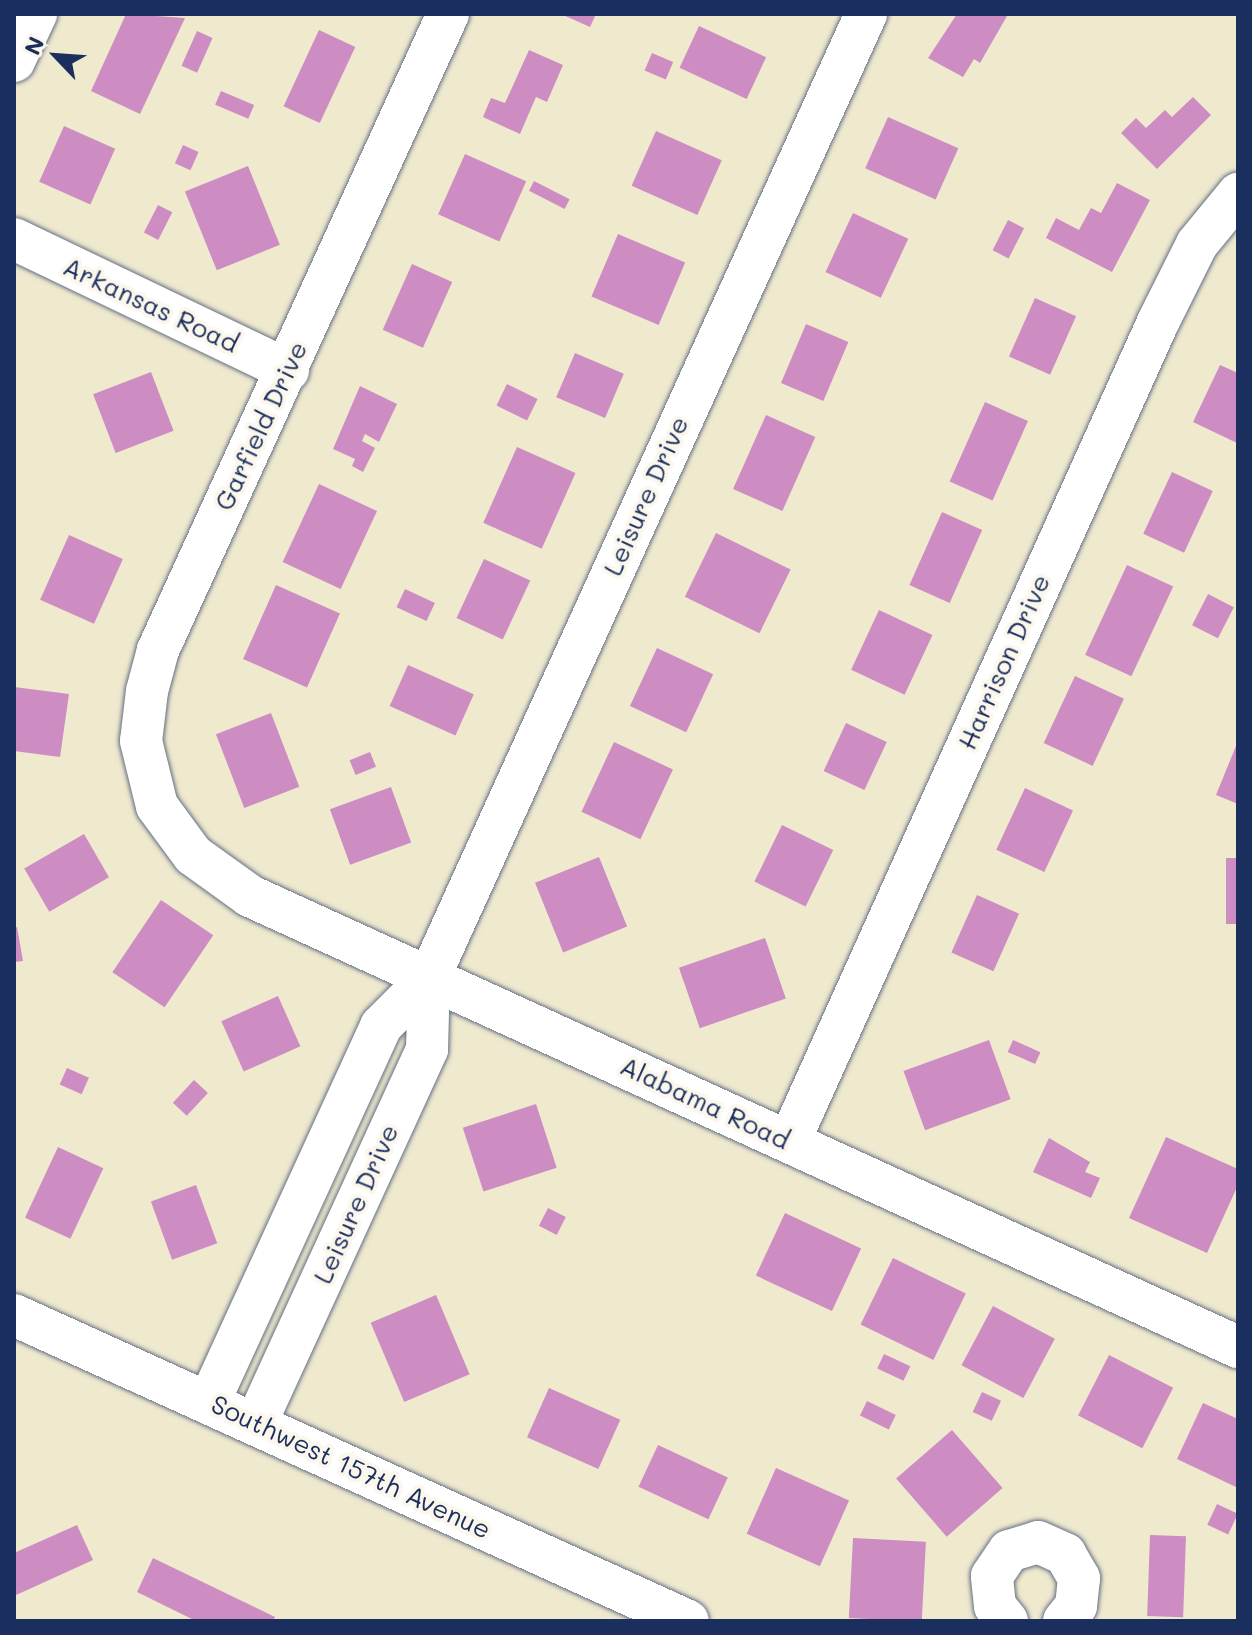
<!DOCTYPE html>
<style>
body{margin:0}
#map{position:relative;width:1252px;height:1635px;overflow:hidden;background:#efe9ce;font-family:Mali,sans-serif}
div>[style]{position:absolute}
.building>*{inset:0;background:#cd8dc2;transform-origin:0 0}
.roads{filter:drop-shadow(0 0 2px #657085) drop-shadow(0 0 2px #657085)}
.minor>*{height:42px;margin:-21px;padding:0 21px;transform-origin:21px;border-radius:21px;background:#fff}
span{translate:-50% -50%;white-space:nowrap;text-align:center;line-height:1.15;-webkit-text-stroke:8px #fbf7ec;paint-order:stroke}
.street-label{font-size:26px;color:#1b2f5e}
.frame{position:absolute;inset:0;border:16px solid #1b2f5e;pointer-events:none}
.north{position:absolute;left:16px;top:16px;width:80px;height:80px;-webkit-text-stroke:6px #fbf7ec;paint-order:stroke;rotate:295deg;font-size:22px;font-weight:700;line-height:32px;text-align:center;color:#1b2f5e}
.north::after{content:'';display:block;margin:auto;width:28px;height:36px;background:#1b2f5e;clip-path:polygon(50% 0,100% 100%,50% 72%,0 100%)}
</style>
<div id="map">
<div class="building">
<div style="clip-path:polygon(126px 14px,185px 18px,140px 114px,91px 91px)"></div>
<div style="clip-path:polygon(561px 14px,596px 14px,590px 27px)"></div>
<div style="clip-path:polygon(957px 14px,1007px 16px,980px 63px,974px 59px,963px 77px,928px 58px)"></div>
<div style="left:699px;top:26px;width:74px;height:46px;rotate:25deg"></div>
<div style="left:319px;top:30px;width:40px;height:84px;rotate:25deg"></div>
<div style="left:197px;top:31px;width:17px;height:38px;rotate:24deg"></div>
<div style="clip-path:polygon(529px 50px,563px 65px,547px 102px,536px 97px,520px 134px,483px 117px,491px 98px,505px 103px)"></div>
<div style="left:652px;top:53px;width:23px;height:19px;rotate:23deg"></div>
<div style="left:221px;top:91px;width:36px;height:15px;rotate:23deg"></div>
<div style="clip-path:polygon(1193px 97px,1211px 115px,1157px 169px,1121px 133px,1136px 118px,1146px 128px,1165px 110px,1172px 117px)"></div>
<div style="left:888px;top:117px;width:77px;height:56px;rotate:24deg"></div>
<div style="left:64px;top:126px;width:56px;height:61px;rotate:24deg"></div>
<div style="left:656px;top:131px;width:72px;height:60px;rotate:24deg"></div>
<div style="left:183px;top:145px;width:17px;height:20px;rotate:24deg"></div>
<div style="left:465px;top:154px;width:67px;height:66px;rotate:24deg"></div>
<div style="left:248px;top:166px;width:85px;height:68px;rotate:68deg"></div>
<div style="left:534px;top:181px;width:40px;height:11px;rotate:27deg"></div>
<div style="clip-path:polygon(1117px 183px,1150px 200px,1112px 272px,1046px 238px,1056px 218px,1079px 230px,1091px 208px,1101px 213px)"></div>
<div style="left:158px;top:205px;width:16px;height:31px;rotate:27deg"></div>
<div style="left:853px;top:213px;width:61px;height:65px;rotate:25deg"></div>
<div style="left:1008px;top:220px;width:18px;height:34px;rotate:27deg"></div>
<div style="left:618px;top:234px;width:73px;height:68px;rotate:23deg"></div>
<div style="left:412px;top:264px;width:44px;height:72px;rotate:24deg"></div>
<div style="left:1035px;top:298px;width:45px;height:64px;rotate:24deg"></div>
<div style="left:806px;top:324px;width:46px;height:64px;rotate:23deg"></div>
<div style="left:575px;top:353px;width:53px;height:48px;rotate:23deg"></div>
<div style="clip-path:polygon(1220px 365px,1238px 373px,1237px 443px,1193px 422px)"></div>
<div style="left:151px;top:372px;width:63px;height:62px;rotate:69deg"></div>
<div style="left:507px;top:384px;width:34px;height:24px;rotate:26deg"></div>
<div style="clip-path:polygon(360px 386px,397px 404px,379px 442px,365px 434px,362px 441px,375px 448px,363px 472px,352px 466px,355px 459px,333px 449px)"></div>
<div style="left:985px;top:402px;width:47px;height:87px;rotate:24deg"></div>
<div style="left:766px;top:415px;width:54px;height:81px;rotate:24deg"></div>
<div style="left:517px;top:447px;width:64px;height:83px;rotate:24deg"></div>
<div style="left:1172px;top:472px;width:45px;height:68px;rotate:25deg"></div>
<div style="left:319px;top:484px;width:64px;height:86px;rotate:25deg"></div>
<div style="left:942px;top:512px;width:44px;height:80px;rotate:24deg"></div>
<div style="left:716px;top:533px;width:83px;height:71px;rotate:26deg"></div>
<div style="left:69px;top:535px;width:59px;height:71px;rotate:24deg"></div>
<div style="left:484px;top:559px;width:51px;height:65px;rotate:25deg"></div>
<div style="left:1127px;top:565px;width:51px;height:99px;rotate:25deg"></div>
<div style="left:276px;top:585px;width:70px;height:81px;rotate:24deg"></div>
<div style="left:405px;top:589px;width:33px;height:20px;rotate:25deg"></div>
<div style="left:1208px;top:594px;width:29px;height:35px;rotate:27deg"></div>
<div style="left:879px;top:610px;width:59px;height:66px;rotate:25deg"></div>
<div style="left:657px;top:648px;width:62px;height:64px;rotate:25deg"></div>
<div style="left:408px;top:665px;width:72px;height:45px;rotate:24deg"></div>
<div style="left:1075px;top:676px;width:54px;height:74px;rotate:25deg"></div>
<div style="clip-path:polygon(14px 687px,69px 694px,60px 757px,14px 751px)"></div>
<div style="left:271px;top:713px;width:79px;height:59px;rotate:69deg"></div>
<div style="left:846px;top:723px;width:45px;height:53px;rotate:25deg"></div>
<div style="clip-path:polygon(1238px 741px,1238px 804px,1216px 795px)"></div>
<div style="left:614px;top:742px;width:65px;height:77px;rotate:25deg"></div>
<div style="left:370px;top:752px;width:16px;height:22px;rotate:68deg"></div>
<div style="left:391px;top:787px;width:59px;height:65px;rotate:70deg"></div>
<div style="left:1025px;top:788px;width:53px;height:68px;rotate:25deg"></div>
<div style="left:782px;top:825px;width:57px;height:63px;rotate:26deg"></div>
<div style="left:84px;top:834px;width:50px;height:69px;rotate:60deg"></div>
<div style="left:599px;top:857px;width:75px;height:69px;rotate:68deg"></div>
<div style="left:1226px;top:858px;width:12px;height:66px"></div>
<div style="left:977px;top:895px;width:46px;height:63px;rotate:24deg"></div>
<div style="left:161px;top:900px;width:63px;height:87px;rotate:34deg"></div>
<div style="clip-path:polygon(17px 927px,23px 961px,14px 962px,14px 928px)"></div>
<div style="left:765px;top:938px;width:64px;height:91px;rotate:71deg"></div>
<div style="left:278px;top:996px;width:55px;height:62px;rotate:66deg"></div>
<div style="left:989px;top:1040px;width:63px;height:91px;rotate:70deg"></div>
<div style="left:1013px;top:1040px;width:30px;height:13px;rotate:24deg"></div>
<div style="left:67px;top:1068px;width:24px;height:18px;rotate:24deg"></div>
<div style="left:194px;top:1080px;width:19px;height:31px;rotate:43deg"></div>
<div style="left:536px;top:1104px;width:67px;height:77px;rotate:72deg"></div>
<div style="clip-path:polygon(1166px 1137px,1238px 1169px,1238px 1185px,1207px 1253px,1129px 1218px)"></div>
<div style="clip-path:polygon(1049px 1138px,1090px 1162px,1085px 1172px,1100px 1178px,1091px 1198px,1033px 1172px)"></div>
<div style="left:58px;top:1147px;width:50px;height:78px;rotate:25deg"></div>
<div style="left:196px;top:1185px;width:62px;height:48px;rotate:70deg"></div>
<div style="left:548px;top:1208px;width:20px;height:20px;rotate:27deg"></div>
<div style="left:785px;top:1213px;width:84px;height:69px;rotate:25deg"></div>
<div style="left:893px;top:1258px;width:81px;height:74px;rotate:26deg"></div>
<div style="left:436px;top:1295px;width:86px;height:71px;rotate:67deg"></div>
<div style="left:993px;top:1306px;width:70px;height:67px;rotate:28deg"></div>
<div style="left:884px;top:1354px;width:29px;height:16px;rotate:25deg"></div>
<div style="left:1109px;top:1355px;width:72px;height:68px;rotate:27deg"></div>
<div style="left:549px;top:1388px;width:78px;height:54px;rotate:24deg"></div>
<div style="left:982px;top:1392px;width:21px;height:22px;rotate:25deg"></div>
<div style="left:867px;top:1401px;width:32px;height:16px;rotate:26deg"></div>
<div style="clip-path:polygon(1203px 1403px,1238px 1419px,1238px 1488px,1177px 1459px)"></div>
<div style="left:952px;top:1430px;width:77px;height:74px;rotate:49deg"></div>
<div style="left:658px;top:1445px;width:77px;height:46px;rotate:25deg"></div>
<div style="left:776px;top:1468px;width:80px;height:72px;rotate:24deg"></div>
<div style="left:1217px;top:1504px;width:23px;height:23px;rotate:25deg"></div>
<div style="clip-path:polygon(77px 1525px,93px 1560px,14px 1596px,14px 1553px)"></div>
<div style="left:1150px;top:1535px;width:36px;height:81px;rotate:2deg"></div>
<div style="left:853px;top:1538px;width:73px;height:80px;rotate:3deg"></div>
<div style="clip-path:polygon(153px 1558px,275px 1617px,273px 1621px,196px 1621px,137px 1592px)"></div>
</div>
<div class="roads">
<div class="minor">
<div style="left:448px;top:14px;width:699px;rotate:114.51deg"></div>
<div style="left:158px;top:650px;width:42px;rotate:105deg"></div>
<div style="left:147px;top:691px;width:50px;rotate:96.8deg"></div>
<div style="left:141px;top:741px;width:67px;rotate:76.2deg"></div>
<div style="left:157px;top:806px;width:61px;rotate:53.7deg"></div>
<div style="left:193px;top:855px;width:70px;rotate:35.7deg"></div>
<div style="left:250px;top:896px;width:1086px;rotate:24.54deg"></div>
<div style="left:14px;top:61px;width:52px;rotate:-64.9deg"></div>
<div style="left:14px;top:239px;width:304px;rotate:25.6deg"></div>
<div style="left:789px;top:1142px;width:899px;rotate:-65.77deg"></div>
<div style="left:1158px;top:322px;width:87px;rotate:-63.4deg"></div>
<div style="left:1197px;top:244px;width:65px;rotate:-50.6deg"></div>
<div style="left:14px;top:1315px;width:740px;rotate:24.42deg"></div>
<div style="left:209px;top:1402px;width:413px;rotate:-65.4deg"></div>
<div style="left:381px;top:1026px;width:68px;rotate:-45deg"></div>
<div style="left:429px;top:978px;width:1058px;rotate:-65.61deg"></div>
<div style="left:256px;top:1423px;width:411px;rotate:-65.4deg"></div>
<div style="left:427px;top:1049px;width:71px;rotate:-88.4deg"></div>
<div style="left:1007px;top:1621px;width:19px;rotate:-129deg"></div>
<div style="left:995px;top:1606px;width:30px;rotate:-96deg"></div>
<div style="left:992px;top:1576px;width:30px;rotate:-56deg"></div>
<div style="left:1009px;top:1551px;width:30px;rotate:-17deg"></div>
<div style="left:1038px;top:1542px;width:30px;rotate:24deg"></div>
<div style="left:1065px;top:1554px;width:28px;rotate:60deg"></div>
<div style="left:1079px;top:1578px;width:28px;rotate:96deg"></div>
<div style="left:1076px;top:1606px;width:19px;rotate:129deg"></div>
</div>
</div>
<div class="street-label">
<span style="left:151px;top:305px;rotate:25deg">Arkansas Road</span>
<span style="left:261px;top:426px;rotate:-65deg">Garfield Drive</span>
<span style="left:646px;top:496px;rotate:-66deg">Leisure Drive</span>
<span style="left:1004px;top:662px;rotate:-66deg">Harrison Drive</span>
<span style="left:705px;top:1103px;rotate:25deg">Alabama Road</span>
<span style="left:356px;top:1204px;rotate:-66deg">Leisure Drive</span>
<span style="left:351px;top:1467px;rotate:25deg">Southwest 157th Avenue</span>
</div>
<div class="frame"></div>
<div class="north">N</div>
</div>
